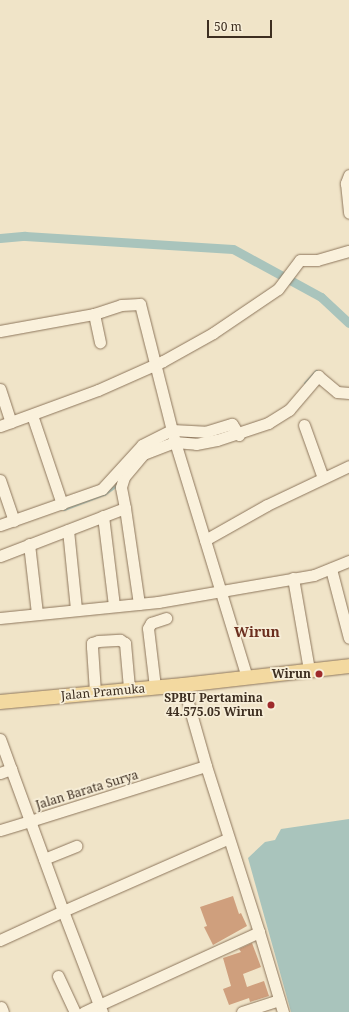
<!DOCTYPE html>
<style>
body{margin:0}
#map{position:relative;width:349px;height:1012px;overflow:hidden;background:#f0e4c8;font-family:"Noto Serif",serif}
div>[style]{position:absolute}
.water>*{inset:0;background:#a9c4bc}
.stream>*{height:2.5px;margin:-1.25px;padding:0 1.25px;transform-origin:1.25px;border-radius:1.25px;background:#a9c4bc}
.canal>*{height:9px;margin:-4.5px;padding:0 4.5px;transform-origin:4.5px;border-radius:4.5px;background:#a9c4bc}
.building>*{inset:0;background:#cf9f7d}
.roads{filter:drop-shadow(0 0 1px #8d765c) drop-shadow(0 0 1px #8d765c)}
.minor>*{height:11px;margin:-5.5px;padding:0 5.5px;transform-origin:5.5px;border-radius:5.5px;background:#faf1dc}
.major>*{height:14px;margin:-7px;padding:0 7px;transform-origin:7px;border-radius:7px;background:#f3d9a0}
.dots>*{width:11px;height:11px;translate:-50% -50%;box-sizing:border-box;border:2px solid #f7eed8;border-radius:50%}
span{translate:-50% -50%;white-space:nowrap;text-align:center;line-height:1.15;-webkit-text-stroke:3.5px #f7eed8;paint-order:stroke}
.poi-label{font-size:12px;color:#3d2e20;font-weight:700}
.right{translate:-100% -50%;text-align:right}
.street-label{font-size:12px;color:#3d2e20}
.quarter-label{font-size:14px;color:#6b2e1e;font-weight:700}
.scale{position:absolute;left:207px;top:20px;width:65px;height:18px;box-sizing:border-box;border:2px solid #3d2e20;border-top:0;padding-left:5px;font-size:12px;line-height:14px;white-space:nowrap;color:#3d2e20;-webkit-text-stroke:3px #f7eed8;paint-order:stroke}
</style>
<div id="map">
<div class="water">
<div style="clip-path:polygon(349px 819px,349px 1012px,291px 1012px,248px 858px,265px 842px,275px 840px,281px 829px)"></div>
</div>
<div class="stream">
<div style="left:305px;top:383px;width:16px;rotate:-47deg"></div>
<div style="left:64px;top:509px;width:43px;rotate:-20.6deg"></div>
<div style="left:104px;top:494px;width:16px;rotate:-35deg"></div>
</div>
<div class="canal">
<div style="left:0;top:238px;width:25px;rotate:-5deg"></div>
<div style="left:25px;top:236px;width:208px;rotate:3.6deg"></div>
<div style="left:233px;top:249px;width:100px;rotate:28.6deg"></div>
<div style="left:321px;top:297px;width:38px;rotate:43deg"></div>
</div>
<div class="building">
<div style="clip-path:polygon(233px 896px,239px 914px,241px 913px,247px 926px,213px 945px,204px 927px,207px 926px,200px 907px)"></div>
<div style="clip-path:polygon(252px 943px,261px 967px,243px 974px,247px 987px,264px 981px,269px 996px,250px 1002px,249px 998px,229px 1005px,223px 989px,231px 986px,223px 958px,241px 952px,239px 949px)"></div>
</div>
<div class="roads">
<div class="minor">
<div style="left:349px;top:175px;width:9px;rotate:111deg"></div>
<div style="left:346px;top:183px;width:30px;rotate:84deg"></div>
<div style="left:94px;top:314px;width:29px;rotate:78deg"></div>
<div style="left:0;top:331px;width:96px;rotate:-10.3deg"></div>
<div style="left:94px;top:314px;width:28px;rotate:-18deg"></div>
<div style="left:121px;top:305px;width:19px;rotate:-3deg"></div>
<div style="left:140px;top:304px;width:142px;rotate:75.8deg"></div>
<div style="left:175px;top:442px;width:246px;rotate:73deg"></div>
<div style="left:0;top:389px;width:35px;rotate:72deg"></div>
<div style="left:32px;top:415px;width:94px;rotate:71.4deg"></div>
<div style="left:304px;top:425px;width:56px;rotate:70.3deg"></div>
<div style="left:0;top:426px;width:104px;rotate:-20.2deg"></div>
<div style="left:98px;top:390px;width:71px;rotate:-24deg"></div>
<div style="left:163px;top:361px;width:57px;rotate:-29.2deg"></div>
<div style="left:213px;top:333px;width:78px;rotate:-34.1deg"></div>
<div style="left:278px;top:289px;width:36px;rotate:-53deg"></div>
<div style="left:300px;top:260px;width:17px"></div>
<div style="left:317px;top:260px;width:33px;rotate:-16deg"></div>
<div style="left:0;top:480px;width:43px;rotate:71.1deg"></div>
<div style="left:125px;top:508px;width:21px;rotate:-101deg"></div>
<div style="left:121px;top:487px;width:10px;rotate:-73deg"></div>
<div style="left:124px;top:477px;width:30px;rotate:-50deg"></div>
<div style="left:143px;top:454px;width:34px;rotate:-21deg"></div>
<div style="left:175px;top:442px;width:21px;rotate:5deg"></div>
<div style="left:196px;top:444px;width:21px;rotate:-11deg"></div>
<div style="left:217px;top:440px;width:54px;rotate:-18.4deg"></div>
<div style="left:268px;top:423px;width:25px;rotate:-32deg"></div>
<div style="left:289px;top:410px;width:45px;rotate:-49.5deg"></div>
<div style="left:318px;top:376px;width:25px;rotate:40deg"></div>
<div style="left:337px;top:392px;width:12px;rotate:5deg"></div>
<div style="left:103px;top:516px;width:90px;rotate:83deg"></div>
<div style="left:0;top:525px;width:108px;rotate:-19.4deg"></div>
<div style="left:102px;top:489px;width:59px;rotate:-47.7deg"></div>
<div style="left:142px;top:445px;width:34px;rotate:-27deg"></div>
<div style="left:172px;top:430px;width:33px;rotate:3deg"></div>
<div style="left:205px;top:432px;width:28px;rotate:-17deg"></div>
<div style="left:232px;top:424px;width:13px;rotate:58deg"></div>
<div style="left:68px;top:530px;width:79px;rotate:84.2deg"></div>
<div style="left:205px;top:540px;width:71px;rotate:-29.4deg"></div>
<div style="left:267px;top:505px;width:91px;rotate:-25.4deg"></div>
<div style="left:29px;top:544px;width:69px;rotate:83.4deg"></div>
<div style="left:0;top:556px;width:134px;rotate:-21deg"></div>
<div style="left:125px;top:508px;width:97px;rotate:81.7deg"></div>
<div style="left:331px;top:569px;width:71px;rotate:75.4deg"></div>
<div style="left:293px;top:578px;width:93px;rotate:80.1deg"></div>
<div style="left:0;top:618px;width:159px;rotate:-5.8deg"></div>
<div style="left:158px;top:602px;width:158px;rotate:-9.8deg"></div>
<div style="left:314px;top:575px;width:38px;rotate:-22deg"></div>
<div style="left:183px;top:685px;width:84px;rotate:74.1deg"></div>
<div style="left:155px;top:687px;width:59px;rotate:-96.8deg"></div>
<div style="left:148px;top:628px;width:6px;rotate:-59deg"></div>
<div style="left:151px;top:623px;width:16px;rotate:-18deg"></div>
<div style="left:95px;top:692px;width:45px;rotate:-93.8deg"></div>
<div style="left:92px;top:647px;width:4px;rotate:-90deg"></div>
<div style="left:92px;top:643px;width:6px;rotate:-18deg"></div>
<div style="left:98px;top:641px;width:22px;rotate:-3deg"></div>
<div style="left:120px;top:640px;width:6px;rotate:31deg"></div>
<div style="left:125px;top:643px;width:45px;rotate:84.9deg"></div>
<div style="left:0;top:739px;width:87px;rotate:69.9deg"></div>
<div style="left:30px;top:821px;width:31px;rotate:163deg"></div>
<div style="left:0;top:773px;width:12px;rotate:-20deg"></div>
<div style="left:227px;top:839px;width:179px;rotate:156.3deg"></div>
<div style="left:63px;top:911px;width:96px;rotate:-110.1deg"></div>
<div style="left:30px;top:821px;width:184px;rotate:-17.4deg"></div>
<div style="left:206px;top:766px;width:174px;rotate:72.3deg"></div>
<div style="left:44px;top:859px;width:35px;rotate:-22deg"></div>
<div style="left:0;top:940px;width:69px;rotate:-24.7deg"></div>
<div style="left:63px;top:911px;width:101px;rotate:69deg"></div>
<div style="left:99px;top:1005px;width:17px;rotate:155deg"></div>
<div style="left:58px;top:976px;width:40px;rotate:65deg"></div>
<div style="left:1px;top:1007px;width:5px;rotate:68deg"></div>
<div style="left:102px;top:1012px;width:8px;rotate:-113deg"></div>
<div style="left:99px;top:1005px;width:176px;rotate:-24.5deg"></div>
<div style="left:259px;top:932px;width:84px;rotate:73.3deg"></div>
<div style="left:242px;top:1012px;width:39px;rotate:-18deg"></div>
</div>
<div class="major">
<div style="left:0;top:702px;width:184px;rotate:-5.3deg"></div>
<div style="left:183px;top:685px;width:167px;rotate:-6.5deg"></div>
</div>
</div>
<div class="dots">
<div style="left:319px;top:674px;background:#9e2a2b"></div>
<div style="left:271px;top:705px;background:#9e2a2b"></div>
</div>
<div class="poi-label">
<span class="right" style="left:311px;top:674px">Wirun</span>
<span class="right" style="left:263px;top:705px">SPBU Pertamina<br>44.575.05 Wirun</span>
</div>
<div class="street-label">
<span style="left:103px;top:692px;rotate:-5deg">Jalan Pramuka</span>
<span style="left:87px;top:790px;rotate:-17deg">Jalan Barata Surya</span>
</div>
<div class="quarter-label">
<span style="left:257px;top:632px">Wirun</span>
</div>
<div class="scale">50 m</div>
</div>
